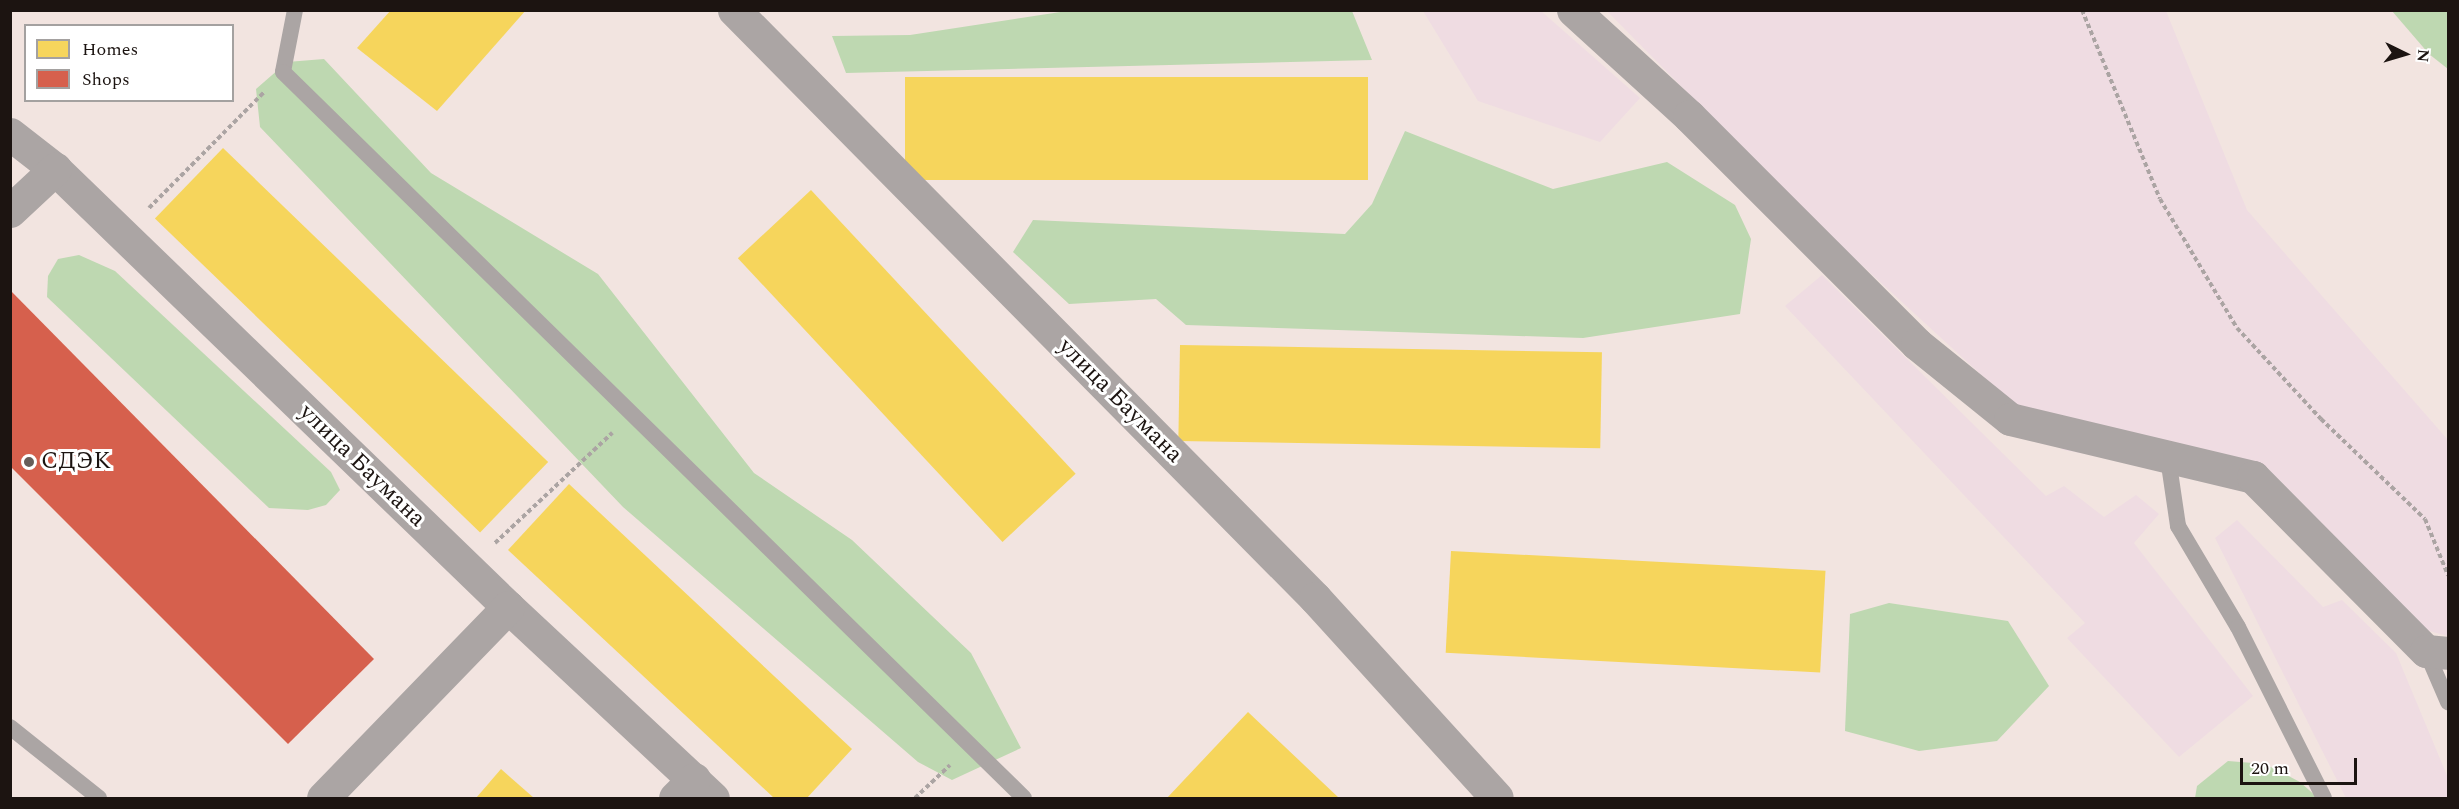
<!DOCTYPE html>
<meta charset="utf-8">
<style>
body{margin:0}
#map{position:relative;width:2459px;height:809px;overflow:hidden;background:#f2e4e0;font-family:Spectral,serif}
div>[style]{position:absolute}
.industrial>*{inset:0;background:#efdce2}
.green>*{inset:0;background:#bed8b1}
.homes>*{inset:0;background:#f6d55c;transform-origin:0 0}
.shops>*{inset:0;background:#d6604d}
.path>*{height:4px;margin-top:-2px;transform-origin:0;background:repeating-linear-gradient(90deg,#aba4a3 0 4.5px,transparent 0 7.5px)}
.service>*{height:16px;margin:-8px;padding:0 8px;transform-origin:8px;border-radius:8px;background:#aba5a4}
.minor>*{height:33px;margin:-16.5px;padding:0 16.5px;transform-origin:16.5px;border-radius:16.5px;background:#aba5a4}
.dots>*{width:16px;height:16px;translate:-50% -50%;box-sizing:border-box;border:3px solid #fff;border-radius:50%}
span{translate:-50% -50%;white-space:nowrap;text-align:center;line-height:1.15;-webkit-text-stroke:6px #fff;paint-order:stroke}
.street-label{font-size:24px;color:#1c1411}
.poi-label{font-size:24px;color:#1c1411}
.left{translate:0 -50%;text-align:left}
.frame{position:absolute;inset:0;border:12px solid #1c1411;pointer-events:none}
.legend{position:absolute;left:24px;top:24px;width:210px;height:78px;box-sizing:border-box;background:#fff;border:2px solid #a4a1a0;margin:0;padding:8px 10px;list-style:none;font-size:18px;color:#1c1411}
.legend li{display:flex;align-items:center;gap:12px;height:30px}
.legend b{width:30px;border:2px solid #a4a1a0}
.north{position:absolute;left:2375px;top:24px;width:60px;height:60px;-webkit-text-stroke:4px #fff;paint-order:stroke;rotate:95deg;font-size:16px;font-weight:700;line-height:24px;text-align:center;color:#1c1411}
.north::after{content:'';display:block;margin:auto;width:21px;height:27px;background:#1c1411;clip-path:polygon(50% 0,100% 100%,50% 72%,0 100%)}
.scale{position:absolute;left:2240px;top:758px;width:117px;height:27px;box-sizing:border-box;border:3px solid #1c1411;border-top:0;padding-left:8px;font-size:18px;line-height:21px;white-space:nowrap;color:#1c1411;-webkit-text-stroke:4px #fff;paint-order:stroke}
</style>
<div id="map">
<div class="industrial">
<div style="clip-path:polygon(1423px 11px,1541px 11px,1640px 98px,1600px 142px,1478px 101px)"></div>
<div style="clip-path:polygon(1607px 11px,2166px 11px,2247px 210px,2448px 440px,2448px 636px,2414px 627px,2252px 483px,2063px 450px,1817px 224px)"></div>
<div style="clip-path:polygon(1822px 275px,2046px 496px,2064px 486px,2104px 517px,2136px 495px,2159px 514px,2134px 543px,2253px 696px,2179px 757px,2067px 638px,2085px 623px,1785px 306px)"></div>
<div style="clip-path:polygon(2237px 520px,2323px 607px,2342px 600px,2396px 653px,2448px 778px,2448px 798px,2346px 798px,2215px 538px)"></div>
</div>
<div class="green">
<div style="clip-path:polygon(1352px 11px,1372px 60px,846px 73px,832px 36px,910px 35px,1067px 11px)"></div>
<div style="clip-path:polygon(2392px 11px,2448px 11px,2448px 69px,2429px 54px)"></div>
<div style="clip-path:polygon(324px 59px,431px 173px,598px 274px,754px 473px,852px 540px,971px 653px,1021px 748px,952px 780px,918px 762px,623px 507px,260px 127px,256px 89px,287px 62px)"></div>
<div style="clip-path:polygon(1405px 131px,1553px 189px,1667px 162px,1735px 205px,1751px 239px,1740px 314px,1583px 338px,1186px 325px,1156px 299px,1069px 304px,1013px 252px,1033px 220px,1345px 234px,1372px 204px)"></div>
<div style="clip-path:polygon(79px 255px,115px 271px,331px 472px,340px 490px,326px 505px,308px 510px,269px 508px,47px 297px,48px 276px,58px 259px)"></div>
<div style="clip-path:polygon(1889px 603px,2008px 621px,2049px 686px,1997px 741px,1919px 751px,1845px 731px,1850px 614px)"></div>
<div style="clip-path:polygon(2228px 761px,2265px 764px,2300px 782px,2318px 798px,2195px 798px,2197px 786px)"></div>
</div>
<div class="homes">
<div style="clip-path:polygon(391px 10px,526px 10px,437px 111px,357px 48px)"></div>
<div style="left:905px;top:77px;width:463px;height:103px"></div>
<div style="left:223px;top:148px;width:452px;height:98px;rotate:44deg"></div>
<div style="left:811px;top:190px;width:388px;height:100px;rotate:47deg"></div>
<div style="left:1180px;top:345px;width:422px;height:96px;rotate:1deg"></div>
<div style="clip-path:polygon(569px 484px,852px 749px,807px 798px,774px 798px,508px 550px)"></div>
<div style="left:1451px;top:551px;width:375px;height:102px;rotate:3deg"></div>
<div style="clip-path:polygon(1248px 712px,1339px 798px,1167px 798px)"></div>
<div style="clip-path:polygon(501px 769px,534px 798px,476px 798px)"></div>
</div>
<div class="shops">
<div style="clip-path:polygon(10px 290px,374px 659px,288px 744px,10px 466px)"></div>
</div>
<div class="path">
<div style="left:2082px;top:10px;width:204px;rotate:67.6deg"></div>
<div style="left:2160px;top:199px;width:150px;rotate:59.2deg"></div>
<div style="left:2237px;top:328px;width:124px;rotate:47.3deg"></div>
<div style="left:2321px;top:419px;width:144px;rotate:43.9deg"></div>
<div style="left:2425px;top:519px;width:61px;rotate:67.7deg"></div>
<div style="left:149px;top:208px;width:163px;rotate:-45.2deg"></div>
<div style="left:495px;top:543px;width:161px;rotate:-43.2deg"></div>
<div style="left:915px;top:798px;width:48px;rotate:-43.3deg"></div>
</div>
<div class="service">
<div style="left:295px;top:10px;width:63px;rotate:101deg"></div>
<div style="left:283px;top:72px;width:1037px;rotate:44.41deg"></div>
<div style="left:2168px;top:458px;width:69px;rotate:81.6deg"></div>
<div style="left:2178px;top:526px;width:117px;rotate:59.3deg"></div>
<div style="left:2238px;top:627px;width:191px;rotate:63.3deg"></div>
<div style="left:2426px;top:651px;width:56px;rotate:66.7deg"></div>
<div style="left:10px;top:727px;width:114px;rotate:38.6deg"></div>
</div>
<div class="minor">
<div style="left:734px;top:10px;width:827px;rotate:45.34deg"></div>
<div style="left:1315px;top:598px;width:270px;rotate:47.7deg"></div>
<div style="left:1573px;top:10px;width:157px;rotate:42.4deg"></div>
<div style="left:1689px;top:116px;width:322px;rotate:45deg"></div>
<div style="left:1917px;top:344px;width:119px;rotate:38.9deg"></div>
<div style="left:2010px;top:419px;width:250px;rotate:13.4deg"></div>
<div style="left:2253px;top:477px;width:245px;rotate:45.2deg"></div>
<div style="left:2426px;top:651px;width:22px;rotate:5deg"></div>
<div style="left:10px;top:134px;width:57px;rotate:37.9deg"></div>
<div style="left:55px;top:169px;width:630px;rotate:44.04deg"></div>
<div style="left:508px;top:607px;width:280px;rotate:43deg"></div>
<div style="left:10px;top:211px;width:62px;rotate:-43deg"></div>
<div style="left:323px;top:798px;width:266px;rotate:-45.9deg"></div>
<div style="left:675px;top:798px;width:27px;rotate:-45deg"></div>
</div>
<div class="dots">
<div style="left:29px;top:462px;background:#675d59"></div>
</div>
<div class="street-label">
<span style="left:1120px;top:401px;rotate:45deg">улица Баумана</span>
<span style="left:362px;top:466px;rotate:44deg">улица Баумана</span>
</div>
<div class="poi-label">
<span class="left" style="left:41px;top:462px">СДЭК</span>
</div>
<div class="frame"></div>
<ul class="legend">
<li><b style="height:16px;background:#f6d55c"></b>Homes</li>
<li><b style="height:16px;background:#d6604d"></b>Shops</li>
</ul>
<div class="north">N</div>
<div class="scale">20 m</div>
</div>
